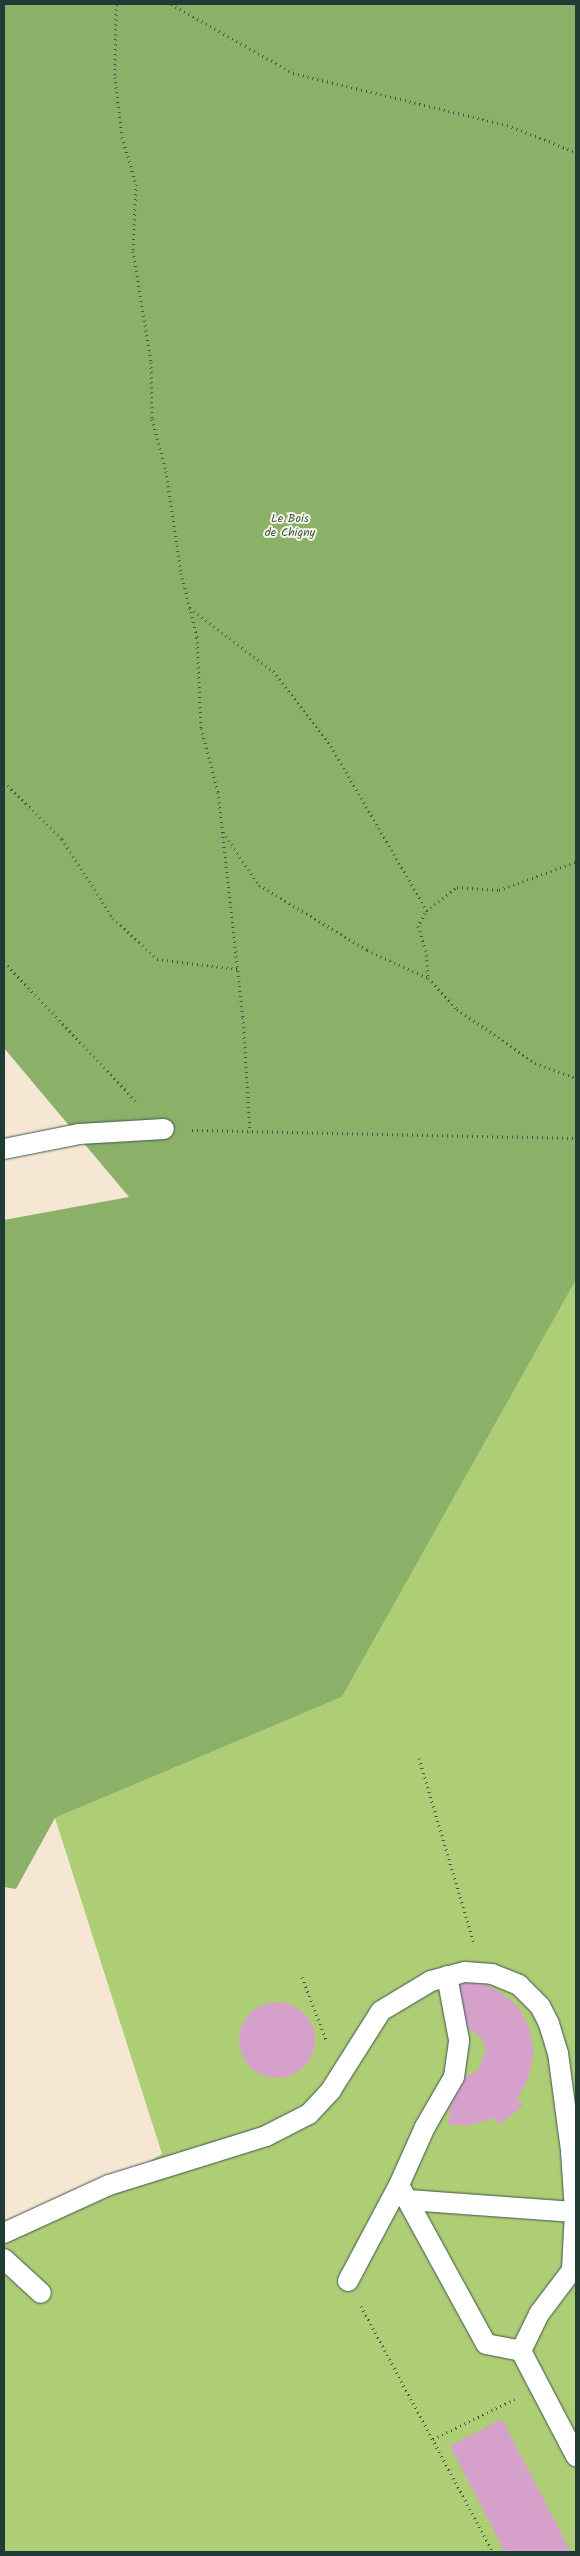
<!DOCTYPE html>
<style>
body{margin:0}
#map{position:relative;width:580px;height:2556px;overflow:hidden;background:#f5e7d3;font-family:Kalam,sans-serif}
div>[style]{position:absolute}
.green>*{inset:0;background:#aece76}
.forest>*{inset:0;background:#8ab167}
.building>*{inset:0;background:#d5a1cb}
.round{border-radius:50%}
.path>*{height:3px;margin-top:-1.5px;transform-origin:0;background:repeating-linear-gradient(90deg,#3f564c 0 1px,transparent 0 5px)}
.roads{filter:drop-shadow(0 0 1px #3f564c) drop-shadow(0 0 1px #3f564c)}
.lane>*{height:20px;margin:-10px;padding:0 10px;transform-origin:10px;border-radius:10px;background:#fff}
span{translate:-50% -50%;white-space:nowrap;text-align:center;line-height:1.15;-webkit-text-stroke:4px #f7f3e8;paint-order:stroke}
.park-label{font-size:12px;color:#3c5a41}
.frame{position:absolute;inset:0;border:5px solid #1f3d34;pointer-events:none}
</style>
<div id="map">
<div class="green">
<div style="clip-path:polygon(576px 1280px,576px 2552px,4px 2552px,4px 2233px,109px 2185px,162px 2154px,55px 1818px,342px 1697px)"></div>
</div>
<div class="forest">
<div style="clip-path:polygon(4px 4px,576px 4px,576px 1280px,342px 1697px,55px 1818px,16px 1889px,4px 1887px,4px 1220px,129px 1197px,4px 1048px)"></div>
</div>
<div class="building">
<div style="clip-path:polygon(451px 1980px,476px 1982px,497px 1990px,518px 2006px,529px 2027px,534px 2053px,528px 2079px,517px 2099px,523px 2106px,499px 2125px,494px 2118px,470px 2125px,448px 2125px,454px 2077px,467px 2076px,478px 2070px,486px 2049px,482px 2039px,471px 2030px,461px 2028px)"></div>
<div class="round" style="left:239px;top:2002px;width:76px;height:76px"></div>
<div style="clip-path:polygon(502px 2419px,571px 2552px,505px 2552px,450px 2446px)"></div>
</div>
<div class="path">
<div style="left:116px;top:4px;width:73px;rotate:90.8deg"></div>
<div style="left:115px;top:77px;width:60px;rotate:83.3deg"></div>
<div style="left:122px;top:137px;width:49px;rotate:73.4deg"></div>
<div style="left:136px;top:184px;width:67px;rotate:92.6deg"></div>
<div style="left:133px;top:251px;width:112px;rotate:80.8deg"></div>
<div style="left:151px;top:362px;width:57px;rotate:89deg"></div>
<div style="left:152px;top:419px;width:54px;rotate:74.9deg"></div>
<div style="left:166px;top:471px;width:103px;rotate:81.6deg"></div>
<div style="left:181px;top:573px;width:66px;rotate:76deg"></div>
<div style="left:197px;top:637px;width:91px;rotate:87.5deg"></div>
<div style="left:201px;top:728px;width:66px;rotate:75.1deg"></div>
<div style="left:218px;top:792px;width:226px;rotate:83.7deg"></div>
<div style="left:243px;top:1017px;width:115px;rotate:86.5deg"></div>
<div style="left:171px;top:4px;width:140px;rotate:29.5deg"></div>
<div style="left:293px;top:73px;width:220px;rotate:13.7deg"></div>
<div style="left:507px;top:125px;width:74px;rotate:21.4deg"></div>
<div style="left:190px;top:608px;width:104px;rotate:37.2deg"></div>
<div style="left:273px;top:671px;width:95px;rotate:52.3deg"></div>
<div style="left:331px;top:746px;width:191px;rotate:59.8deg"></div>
<div style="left:4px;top:782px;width:81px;rotate:44.5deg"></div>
<div style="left:62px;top:839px;width:94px;rotate:57.2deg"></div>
<div style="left:113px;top:918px;width:60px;rotate:43deg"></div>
<div style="left:157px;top:959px;width:81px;rotate:7.1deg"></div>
<div style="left:223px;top:832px;width:64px;rotate:55.8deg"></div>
<div style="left:259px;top:885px;width:126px;rotate:31deg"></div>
<div style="left:367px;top:950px;width:67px;rotate:24.7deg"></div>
<div style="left:427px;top:911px;width:38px;rotate:-39deg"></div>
<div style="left:457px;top:887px;width:42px;rotate:4.1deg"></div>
<div style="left:499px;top:890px;width:82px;rotate:-20deg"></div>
<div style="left:425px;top:913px;width:15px;rotate:118deg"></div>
<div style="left:418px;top:926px;width:25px;rotate:72deg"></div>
<div style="left:426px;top:950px;width:28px;rotate:86deg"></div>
<div style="left:428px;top:978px;width:42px;rotate:46.9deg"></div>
<div style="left:457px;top:1009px;width:95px;rotate:34.7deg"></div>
<div style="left:535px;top:1063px;width:44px;rotate:20.1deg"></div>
<div style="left:4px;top:962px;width:193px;rotate:46.5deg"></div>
<div style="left:192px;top:1130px;width:384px;rotate:1.2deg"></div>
<div style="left:419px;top:1758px;width:194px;rotate:73.5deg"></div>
<div style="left:302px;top:1977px;width:70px;rotate:69deg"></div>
<div style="left:361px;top:2306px;width:279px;rotate:61.8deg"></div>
<div style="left:433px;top:2439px;width:91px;rotate:-26deg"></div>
</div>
<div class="roads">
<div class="lane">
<div style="left:4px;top:1149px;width:76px;rotate:-11.3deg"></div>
<div style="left:79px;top:1134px;width:85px;rotate:-3.4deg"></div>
<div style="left:399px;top:2185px;width:64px;rotate:-65.9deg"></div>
<div style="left:425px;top:2127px;width:58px;rotate:-59.9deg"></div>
<div style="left:454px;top:2077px;width:37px;rotate:-82deg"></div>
<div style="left:459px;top:2040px;width:65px;rotate:-100.6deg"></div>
<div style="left:408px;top:2200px;width:167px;rotate:4.1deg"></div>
<div style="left:4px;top:2233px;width:115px;rotate:-24.6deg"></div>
<div style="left:109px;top:2185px;width:164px;rotate:-17.3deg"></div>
<div style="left:266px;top:2136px;width:48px;rotate:-27.1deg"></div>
<div style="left:309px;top:2114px;width:33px;rotate:-47deg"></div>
<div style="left:331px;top:2090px;width:93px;rotate:-57.7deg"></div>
<div style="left:381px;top:2011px;width:58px;rotate:-31deg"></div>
<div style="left:431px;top:1981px;width:35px;rotate:-15deg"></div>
<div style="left:465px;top:1972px;width:27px;rotate:4deg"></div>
<div style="left:492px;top:1974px;width:29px;rotate:22deg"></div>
<div style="left:519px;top:1985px;width:30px;rotate:45deg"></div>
<div style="left:540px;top:2006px;width:20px;rotate:63deg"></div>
<div style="left:549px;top:2024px;width:30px;rotate:73deg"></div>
<div style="left:558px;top:2053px;width:99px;rotate:82.4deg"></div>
<div style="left:571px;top:2151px;width:61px;rotate:86.2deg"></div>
<div style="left:575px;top:2212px;width:58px;rotate:93deg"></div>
<div style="left:4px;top:2259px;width:50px;rotate:42.6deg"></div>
<div style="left:576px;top:2265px;width:61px;rotate:127.1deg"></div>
<div style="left:539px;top:2314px;width:41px;rotate:115.9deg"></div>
<div style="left:521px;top:2351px;width:119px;rotate:62.4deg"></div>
<div style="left:348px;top:2281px;width:109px;rotate:-62deg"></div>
<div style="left:399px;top:2185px;width:181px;rotate:61.3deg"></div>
<div style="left:486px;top:2344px;width:36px;rotate:11deg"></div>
</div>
</div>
<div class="park-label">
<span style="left:290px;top:526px">Le Bois<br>de Chigny</span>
</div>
<div class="frame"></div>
</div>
